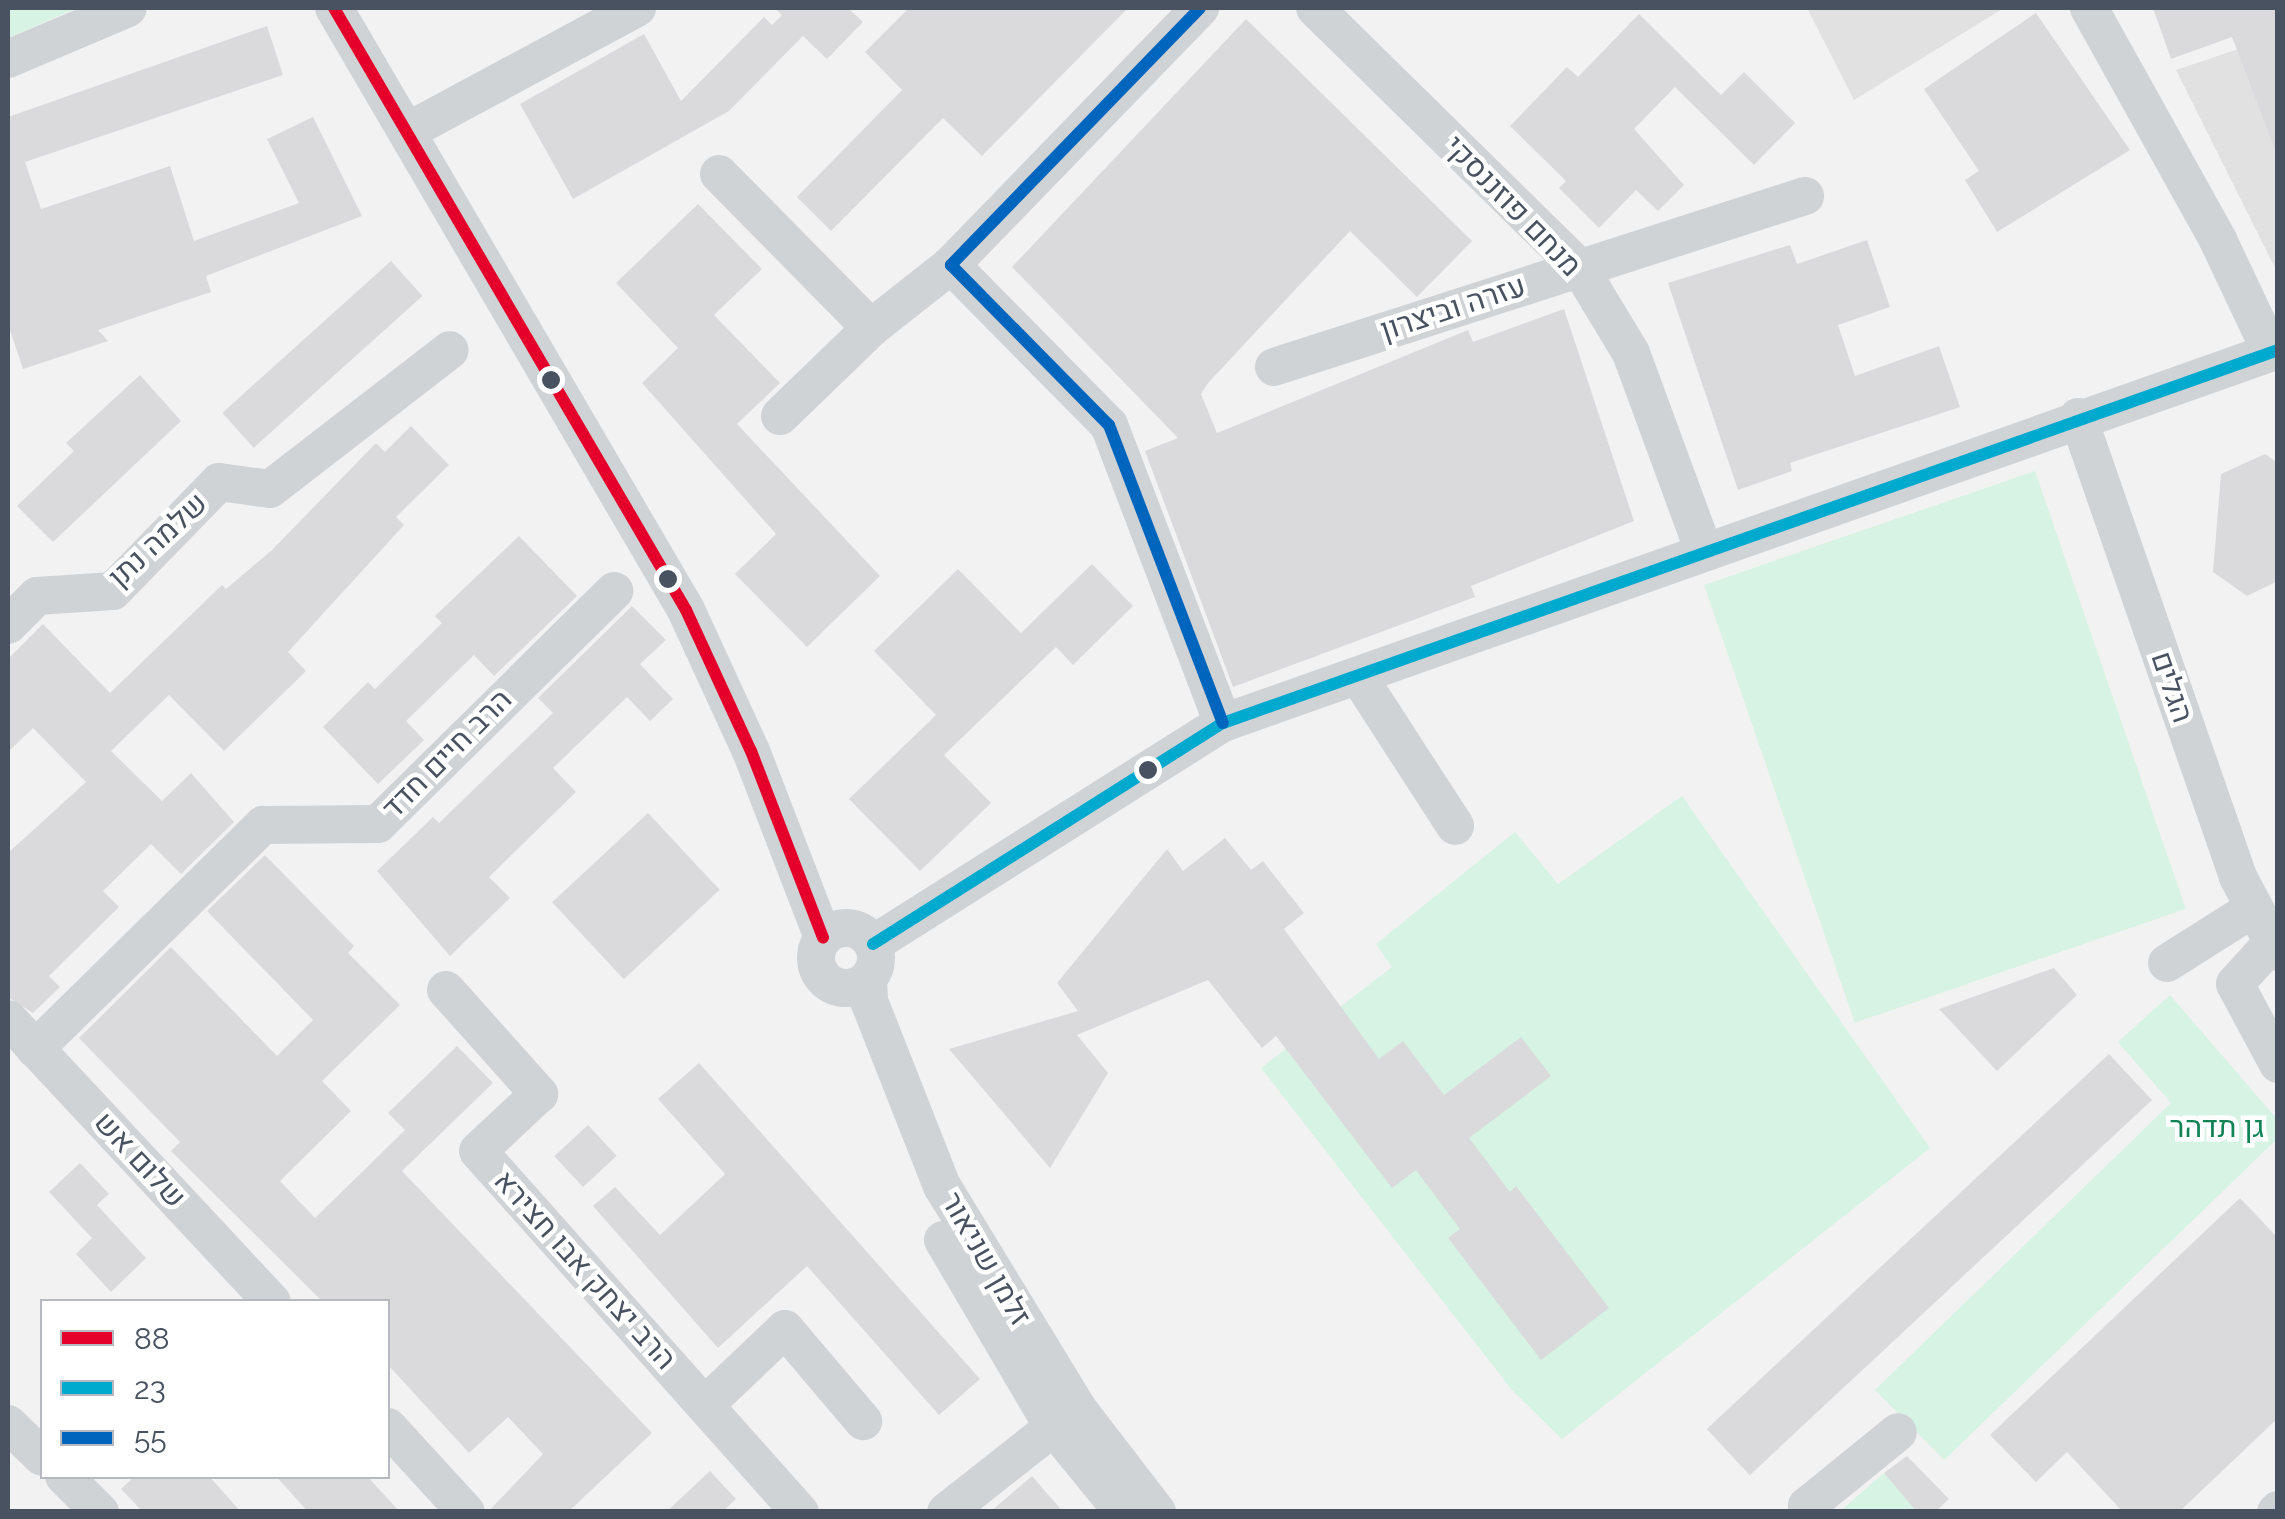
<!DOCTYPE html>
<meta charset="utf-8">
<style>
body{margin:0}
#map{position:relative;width:2285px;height:1519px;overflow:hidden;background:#f3f2f2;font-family:Raleway,Heebo,sans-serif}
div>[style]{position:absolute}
.education>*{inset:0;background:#e1e1e2}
.green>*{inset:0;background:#d6f3e4;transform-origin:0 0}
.building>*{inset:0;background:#dadadd;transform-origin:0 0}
.minor>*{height:38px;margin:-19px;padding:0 19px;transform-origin:19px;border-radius:19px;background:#d0d3d6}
.minor>.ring{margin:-19px;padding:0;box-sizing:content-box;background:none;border:38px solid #d0d3d6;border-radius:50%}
.bus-1>*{height:12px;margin:-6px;padding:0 6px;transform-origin:6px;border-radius:6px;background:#e4002b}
.bus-2>*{height:12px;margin:-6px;padding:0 6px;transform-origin:6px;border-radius:6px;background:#00a9ce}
.bus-3>*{height:12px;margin:-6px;padding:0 6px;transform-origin:6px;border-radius:6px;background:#0065bd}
.dots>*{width:28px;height:28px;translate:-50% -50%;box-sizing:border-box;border:5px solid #fff;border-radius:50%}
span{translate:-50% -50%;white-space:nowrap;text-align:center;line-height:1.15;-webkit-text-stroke:9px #fff;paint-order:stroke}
.street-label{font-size:30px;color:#485261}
.park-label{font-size:30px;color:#118355}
.frame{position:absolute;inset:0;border:10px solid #485261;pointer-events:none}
.legend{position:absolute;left:40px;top:1299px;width:350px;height:180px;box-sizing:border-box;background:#fff;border:2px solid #b6bac0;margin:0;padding:12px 18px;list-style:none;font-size:30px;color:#485261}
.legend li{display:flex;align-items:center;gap:20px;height:50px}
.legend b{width:50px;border:2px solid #b6bac0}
</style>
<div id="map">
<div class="education">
<div style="clip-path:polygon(1807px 8px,2004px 8px,1854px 100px)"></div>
<div style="clip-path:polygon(2277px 36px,2277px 272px,2176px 70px)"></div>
</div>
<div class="green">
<div style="clip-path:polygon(8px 8px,77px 8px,8px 38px)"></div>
<div style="left:2035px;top:471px;width:463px;height:350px;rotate:71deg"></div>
<div style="clip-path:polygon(1682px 796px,1930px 1148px,1562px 1439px,1512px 1390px,1261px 1068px,1392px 967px,1376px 944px,1515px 832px,1558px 884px)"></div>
<div style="clip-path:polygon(2170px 995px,2277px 1119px,2277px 1139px,1944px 1460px,1875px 1390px,2171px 1103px,2118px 1042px)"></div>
<div style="clip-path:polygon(1884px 1473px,1917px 1511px,1839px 1512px)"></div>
</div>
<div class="building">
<div style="clip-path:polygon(775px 8px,848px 8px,863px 22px,827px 59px,803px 36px,729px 111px,573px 199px,520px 104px,644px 34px,681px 101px,764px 17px,772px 25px,782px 15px)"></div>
<div style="clip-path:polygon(909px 8px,1128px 8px,982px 156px,943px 118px,831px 231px,797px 197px,902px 90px,865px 52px)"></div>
<div style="clip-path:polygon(2153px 8px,2278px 8px,2278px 157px,2232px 37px,2171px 59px)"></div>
<div style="clip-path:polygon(2036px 13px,2130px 150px,1997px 232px,1965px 180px,1979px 171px,1924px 89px)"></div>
<div style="clip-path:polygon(1639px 14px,1721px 95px,1744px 72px,1795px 123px,1754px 165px,1675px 87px,1634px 129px,1684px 185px,1658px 211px,1636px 190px,1599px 228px,1559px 188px,1566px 181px,1510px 126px,1567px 67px,1578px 77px)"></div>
<div style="clip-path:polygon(1246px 19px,1472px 241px,1417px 297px,1350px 231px,1208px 383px,1201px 394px,1217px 433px,1468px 330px,1473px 342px,1564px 309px,1634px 521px,1471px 586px,1475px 597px,1233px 687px,1145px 451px,1178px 438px,1012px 267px)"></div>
<div style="clip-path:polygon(267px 26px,283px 75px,25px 162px,41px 209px,170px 166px,194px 241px,299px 203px,267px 139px,313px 117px,362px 216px,206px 276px,211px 292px,98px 330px,108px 341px,23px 369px,8px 324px,8px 117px)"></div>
<div style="clip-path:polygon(698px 204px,762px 269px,714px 315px,780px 383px,737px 424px,880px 576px,807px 647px,735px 574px,776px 534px,642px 383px,678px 348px,616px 283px)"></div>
<div style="clip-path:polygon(1867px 240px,1890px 307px,1838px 325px,1855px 376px,1939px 346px,1960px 407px,1790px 463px,1792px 471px,1738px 490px,1668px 283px,1790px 245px,1797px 264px)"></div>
<div style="left:391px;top:261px;width:47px;height:227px;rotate:48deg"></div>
<div style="clip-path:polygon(140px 375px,181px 421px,53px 542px,17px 506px,74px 451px,66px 443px)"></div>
<div style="clip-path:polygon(411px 426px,449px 465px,396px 517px,404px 525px,288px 652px,306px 671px,224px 751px,169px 695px,111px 751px,162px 801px,191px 773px,234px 822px,181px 874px,151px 844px,103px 891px,119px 907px,49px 976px,60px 987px,33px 1013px,8px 997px,8px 853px,86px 782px,33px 728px,8px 752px,8px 659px,43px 624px,110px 693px,222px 585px,226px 589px,272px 550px,376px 443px,385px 452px)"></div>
<div style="clip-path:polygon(2265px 454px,2278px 463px,2278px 581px,2247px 596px,2213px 572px,2221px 474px)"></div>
<div style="clip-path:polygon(519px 536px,577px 596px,494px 676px,474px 655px,406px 721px,424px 740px,378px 784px,323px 727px,368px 682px,375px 689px,442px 623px,435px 616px)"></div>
<div style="clip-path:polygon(1092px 564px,1133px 606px,1073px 665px,1056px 647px,944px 755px,991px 803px,920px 871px,849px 799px,936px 715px,874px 651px,958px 569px,1021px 633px)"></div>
<div style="clip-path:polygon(632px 606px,666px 640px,640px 664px,673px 699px,650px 721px,627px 697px,553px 768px,576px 792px,489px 877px,510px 898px,450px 956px,377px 871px,433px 817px,439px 823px,553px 713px,538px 698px)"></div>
<div style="left:648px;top:813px;width:105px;height:131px;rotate:47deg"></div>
<div style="clip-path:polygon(1225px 838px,1251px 870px,1263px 861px,1304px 913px,1284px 929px,1379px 1059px,1403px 1041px,1444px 1095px,1521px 1037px,1551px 1076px,1469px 1138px,1510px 1192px,1516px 1186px,1609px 1308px,1541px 1360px,1448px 1238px,1460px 1229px,1416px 1170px,1392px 1188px,1276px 1036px,1262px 1048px,1208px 980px,1077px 1035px,1108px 1073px,1050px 1168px,949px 1049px,1078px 1011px,1057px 983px,1167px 849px,1183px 871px)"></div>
<div style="clip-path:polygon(265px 855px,354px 946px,348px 953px,400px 1005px,322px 1081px,351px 1111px,280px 1181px,315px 1218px,405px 1130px,388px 1113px,457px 1046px,493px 1083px,402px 1171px,652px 1433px,568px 1512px,488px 1512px,543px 1454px,508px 1417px,469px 1453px,388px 1365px,388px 1302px,323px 1302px,171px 1151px,180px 1142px,79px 1038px,171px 947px,277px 1056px,313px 1020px,207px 911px)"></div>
<div style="clip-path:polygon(2054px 968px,2077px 995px,1997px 1071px,1939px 1009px)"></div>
<div style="left:2109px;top:1054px;width:63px;height:550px;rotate:47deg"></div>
<div style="clip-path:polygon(699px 1063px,980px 1379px,939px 1415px,807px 1266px,718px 1348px,593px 1206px,615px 1187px,660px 1235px,725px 1174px,658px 1099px)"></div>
<div style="left:588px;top:1125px;width:42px;height:46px;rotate:47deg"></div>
<div style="clip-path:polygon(80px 1163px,109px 1194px,97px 1205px,146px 1258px,111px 1292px,76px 1254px,92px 1238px,49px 1192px)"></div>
<div style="clip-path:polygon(2240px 1198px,2278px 1238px,2278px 1418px,2179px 1512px,2123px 1512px,2067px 1452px,2036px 1482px,1990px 1435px)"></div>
<div style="clip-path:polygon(1907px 1456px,1949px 1499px,1935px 1512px,1917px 1512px,1884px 1473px)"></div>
<div style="clip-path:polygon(710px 1471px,736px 1499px,722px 1512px,666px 1512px)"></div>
<div style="clip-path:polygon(135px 1476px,209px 1476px,241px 1512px,143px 1512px,121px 1489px)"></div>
<div style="clip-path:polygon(276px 1476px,367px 1476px,400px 1512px,308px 1512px)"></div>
<div style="clip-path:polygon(1032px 1476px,1063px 1512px,990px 1512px)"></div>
</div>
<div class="minor">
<div style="left:334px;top:8px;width:697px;rotate:59.68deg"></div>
<div style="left:686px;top:610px;width:155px;rotate:65.3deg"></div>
<div style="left:751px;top:751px;width:200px;rotate:68.9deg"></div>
<div style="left:1200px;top:8px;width:358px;rotate:134.1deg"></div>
<div style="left:951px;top:265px;width:225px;rotate:45.4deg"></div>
<div style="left:1109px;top:425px;width:319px;rotate:69.1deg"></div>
<div style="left:1315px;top:8px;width:370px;rotate:44.5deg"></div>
<div style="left:1579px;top:267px;width:100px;rotate:58.8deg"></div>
<div style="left:1631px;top:353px;width:211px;rotate:69.8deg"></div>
<div style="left:2089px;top:8px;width:265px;rotate:60.9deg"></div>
<div style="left:2218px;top:240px;width:124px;rotate:64.7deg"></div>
<div style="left:8px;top:59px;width:130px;rotate:-23deg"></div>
<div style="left:410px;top:130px;width:258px;rotate:-28.3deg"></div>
<div style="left:719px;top:174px;width:216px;rotate:45.4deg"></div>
<div style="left:1274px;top:367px;width:558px;rotate:-17.85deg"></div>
<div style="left:780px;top:416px;width:127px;rotate:-44deg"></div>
<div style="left:871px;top:328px;width:102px;rotate:-38.2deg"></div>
<div style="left:2078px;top:417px;width:487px;rotate:70.8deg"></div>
<div style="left:2238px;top:877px;width:85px;rotate:61.9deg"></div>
<div style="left:8px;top:625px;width:41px;rotate:-45deg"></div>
<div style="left:37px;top:596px;width:76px;rotate:-3.8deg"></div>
<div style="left:113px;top:591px;width:152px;rotate:-45.8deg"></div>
<div style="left:219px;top:482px;width:51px;rotate:7.8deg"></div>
<div style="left:270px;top:489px;width:227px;rotate:-37.7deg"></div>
<div style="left:1360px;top:679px;width:175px;rotate:57.1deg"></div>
<div class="ring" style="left:816px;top:928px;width:22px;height:22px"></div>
<div style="left:2272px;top:943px;width:55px;rotate:132.1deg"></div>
<div style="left:2235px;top:984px;width:91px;rotate:61.7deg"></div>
<div style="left:873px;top:944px;width:414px;rotate:-32.3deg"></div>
<div style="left:1223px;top:723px;width:1119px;rotate:-19.47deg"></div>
<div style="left:2167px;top:963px;width:103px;rotate:-32.3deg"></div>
<div style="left:868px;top:980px;width:21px;rotate:87deg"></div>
<div style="left:869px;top:1001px;width:199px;rotate:68.5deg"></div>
<div style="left:942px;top:1186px;width:261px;rotate:58.6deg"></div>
<div style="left:1078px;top:1409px;width:130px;rotate:52.5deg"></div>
<div style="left:446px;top:990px;width:140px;rotate:48.2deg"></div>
<div style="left:539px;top:1094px;width:83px;rotate:136.9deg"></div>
<div style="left:478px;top:1151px;width:484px;rotate:48.3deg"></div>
<div style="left:8px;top:1019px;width:387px;rotate:47deg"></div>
<div style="left:35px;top:1049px;width:320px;rotate:-44.5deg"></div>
<div style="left:263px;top:825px;width:115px;rotate:-0.5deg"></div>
<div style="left:378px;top:824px;width:332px;rotate:-44.6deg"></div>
<div style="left:943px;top:1240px;width:215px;rotate:59.5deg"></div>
<div style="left:1052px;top:1425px;width:112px;rotate:50.8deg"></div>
<div style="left:705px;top:1405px;width:110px;rotate:-43.5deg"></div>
<div style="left:785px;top:1329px;width:121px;rotate:49.7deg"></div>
<div style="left:8px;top:1424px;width:47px;rotate:44.1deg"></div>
<div style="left:388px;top:1427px;width:115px;rotate:47.5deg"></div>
<div style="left:64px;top:1476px;width:51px;rotate:45deg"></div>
<div style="left:946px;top:1512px;width:163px;rotate:-38.3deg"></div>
<div style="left:1812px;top:1512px;width:8px;rotate:-130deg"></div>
<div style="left:1807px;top:1506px;width:117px;rotate:-39.1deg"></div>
<div style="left:2276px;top:1512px;width:3px;rotate:-45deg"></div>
</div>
<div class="bus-1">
<div style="left:334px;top:8px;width:697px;rotate:59.68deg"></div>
<div style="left:686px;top:610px;width:155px;rotate:65.3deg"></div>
<div style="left:751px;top:751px;width:200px;rotate:68.9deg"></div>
</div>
<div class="bus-2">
<div style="left:873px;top:944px;width:414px;rotate:-32.3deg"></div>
<div style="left:1223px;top:723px;width:1119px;rotate:-19.47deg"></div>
</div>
<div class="bus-3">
<div style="left:1200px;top:8px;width:358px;rotate:134.1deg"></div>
<div style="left:951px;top:265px;width:225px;rotate:45.4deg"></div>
<div style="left:1109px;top:425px;width:319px;rotate:69.1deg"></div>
</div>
<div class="dots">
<div style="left:551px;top:380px;background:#485261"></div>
<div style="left:668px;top:579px;background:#485261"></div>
<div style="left:1148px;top:770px;background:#485261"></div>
</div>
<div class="street-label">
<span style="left:1513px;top:206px;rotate:46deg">מנחם פוזננסקי</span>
<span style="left:1453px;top:308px;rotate:-18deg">עזרה וביצרון</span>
<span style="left:158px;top:540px;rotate:-43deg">שלמה נתן</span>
<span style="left:2172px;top:687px;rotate:71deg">הגלים</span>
<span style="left:447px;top:754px;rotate:-45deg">הרב חיים חדד</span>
<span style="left:140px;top:1160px;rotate:47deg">שלום אש</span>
<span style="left:986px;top:1259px;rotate:60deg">זלמן שניאור</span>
<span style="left:585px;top:1270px;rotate:48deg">הרב יצחק אבו חצירא</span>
</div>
<div class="park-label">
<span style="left:2217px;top:1127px">גן תדהר</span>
</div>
<div class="frame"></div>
<ul class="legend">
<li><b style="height:12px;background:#e4002b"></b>88</li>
<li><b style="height:12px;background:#00a9ce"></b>23</li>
<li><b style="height:12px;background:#0065bd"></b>55</li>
</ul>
</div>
